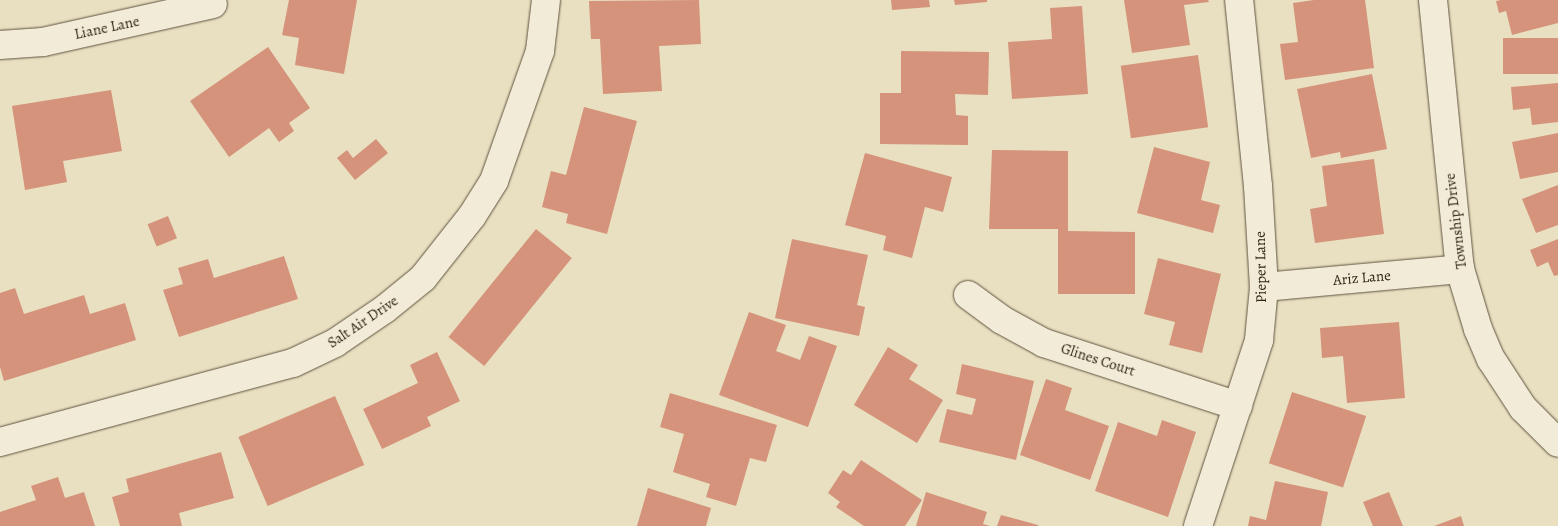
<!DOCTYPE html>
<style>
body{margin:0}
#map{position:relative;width:1558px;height:526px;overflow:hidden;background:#e9e0c1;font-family:Alegreya,serif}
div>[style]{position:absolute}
.building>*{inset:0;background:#d4937a;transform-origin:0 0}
.roads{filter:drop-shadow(0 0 1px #605340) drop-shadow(0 0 1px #605340)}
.minor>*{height:28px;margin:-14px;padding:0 14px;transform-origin:14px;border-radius:14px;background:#f1ebd7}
span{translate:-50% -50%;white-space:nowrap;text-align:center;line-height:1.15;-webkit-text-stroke:4px #f1ebd7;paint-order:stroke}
.street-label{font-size:15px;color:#322415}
</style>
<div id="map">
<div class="building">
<div style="clip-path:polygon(289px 0,357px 0,344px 74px,295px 65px,299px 38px,282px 35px)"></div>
<div style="clip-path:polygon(699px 0,701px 44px,659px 46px,662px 91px,603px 94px,600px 39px,591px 39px,589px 1px)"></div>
<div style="clip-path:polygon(891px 0,929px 0,930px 7px,892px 10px)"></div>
<div style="clip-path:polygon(954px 0,987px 0,987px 2px,955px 5px)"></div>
<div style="clip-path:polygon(1124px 0,1208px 0,1209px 2px,1184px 5px,1190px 45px,1132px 53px)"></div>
<div style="clip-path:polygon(1314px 0,1365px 0,1374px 68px,1285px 80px,1280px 44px,1298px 42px,1293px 3px)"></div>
<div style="clip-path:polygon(1501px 0,1558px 0,1558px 23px,1512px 35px,1506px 11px,1499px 13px,1496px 1px)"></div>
<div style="clip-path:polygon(1082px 6px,1088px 94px,1012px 99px,1008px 42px,1052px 39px,1050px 8px)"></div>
<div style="left:1503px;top:38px;width:55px;height:36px"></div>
<div style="clip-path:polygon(268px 47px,310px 108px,289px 123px,294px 131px,279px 142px,269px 128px,229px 157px,190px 101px)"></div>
<div style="clip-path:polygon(901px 51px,989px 52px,988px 95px,955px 94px,956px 115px,968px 116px,968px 145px,880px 144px,880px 93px,901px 93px)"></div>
<div style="left:1198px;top:55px;width:73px;height:78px;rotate:82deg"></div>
<div style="clip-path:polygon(1372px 74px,1387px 149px,1341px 158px,1340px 152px,1311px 158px,1297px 89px)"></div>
<div style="clip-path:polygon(1558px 83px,1558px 122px,1532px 125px,1530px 108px,1513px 110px,1511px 87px)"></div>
<div style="clip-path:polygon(111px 90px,122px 151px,63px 161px,67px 182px,25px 190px,12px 106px)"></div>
<div style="clip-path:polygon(584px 107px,637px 121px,607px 234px,566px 223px,568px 214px,542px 207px,551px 171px,566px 175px)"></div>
<div style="clip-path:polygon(1558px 133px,1558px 172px,1520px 179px,1512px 142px)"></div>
<div style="clip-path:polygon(376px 139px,388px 153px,355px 180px,337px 158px,347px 150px,353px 158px)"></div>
<div style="clip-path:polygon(1154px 147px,1210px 162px,1201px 200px,1220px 205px,1213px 233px,1137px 213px)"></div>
<div style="clip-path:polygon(992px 150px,1068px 151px,1068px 231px,1135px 232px,1135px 294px,1058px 294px,1058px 229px,989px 229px)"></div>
<div style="clip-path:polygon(865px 153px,952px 177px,943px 212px,925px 207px,912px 258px,883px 250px,886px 236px,845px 225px)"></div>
<div style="clip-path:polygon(1374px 159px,1384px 234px,1315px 243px,1310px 209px,1327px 206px,1322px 166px)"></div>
<div style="clip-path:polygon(1558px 185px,1558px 225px,1536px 233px,1522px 199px)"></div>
<div style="left:168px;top:216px;width:24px;height:22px;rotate:68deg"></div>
<div style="left:536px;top:229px;width:46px;height:139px;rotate:39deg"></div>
<div style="clip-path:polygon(792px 239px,868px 255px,857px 305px,865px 307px,859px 336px,775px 318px)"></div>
<div style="clip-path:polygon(1558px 239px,1558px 275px,1554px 276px,1548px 262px,1537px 267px,1530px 250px)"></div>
<div style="clip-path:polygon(284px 256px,298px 299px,179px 337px,163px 290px,183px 284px,178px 268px,208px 259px,214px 278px)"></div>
<div style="clip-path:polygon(1158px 258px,1221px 274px,1202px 353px,1169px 345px,1175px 322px,1144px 314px)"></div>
<div style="clip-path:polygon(15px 288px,24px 314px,84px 295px,90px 314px,125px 303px,136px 340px,4px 381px,0 367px,0 293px)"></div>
<div style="clip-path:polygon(749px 312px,786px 325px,776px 351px,800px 360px,809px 336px,837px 346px,808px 427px,719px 395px)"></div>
<div style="clip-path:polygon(1399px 322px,1405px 398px,1347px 403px,1343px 356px,1322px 358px,1320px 328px)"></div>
<div style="clip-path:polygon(888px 347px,918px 365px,909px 379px,943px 400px,917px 443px,854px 405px)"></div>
<div style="clip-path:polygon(437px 352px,460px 401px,427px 417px,431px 426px,382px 449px,363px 409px,418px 383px,410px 365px)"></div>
<div style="clip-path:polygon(962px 364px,1034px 381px,1016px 460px,939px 442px,947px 409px,972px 415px,976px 399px,956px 394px)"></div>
<div style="clip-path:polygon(1046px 379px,1072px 388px,1065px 410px,1109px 426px,1090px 480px,1020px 455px)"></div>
<div style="left:1292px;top:392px;width:78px;height:75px;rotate:18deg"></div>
<div style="clip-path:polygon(670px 393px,777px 425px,766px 462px,750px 458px,736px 506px,706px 497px,710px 484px,673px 472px,684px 434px,660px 427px)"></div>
<div style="left:335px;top:396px;width:75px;height:105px;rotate:67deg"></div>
<div style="clip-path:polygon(1162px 420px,1196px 432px,1168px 517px,1095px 491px,1118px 422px,1157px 436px)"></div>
<div style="clip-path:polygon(221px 452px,234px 498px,179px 513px,182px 526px,120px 526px,112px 497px,129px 492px,126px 479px)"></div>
<div style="clip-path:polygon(861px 460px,922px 500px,905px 526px,864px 526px,836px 507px,840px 502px,828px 493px,843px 470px,851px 475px)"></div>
<div style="clip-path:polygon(58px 477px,65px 498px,84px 492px,95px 526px,0 526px,0 512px,36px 500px,31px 486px)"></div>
<div style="clip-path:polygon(1275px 481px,1328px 492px,1321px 526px,1248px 526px,1250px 516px,1266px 520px)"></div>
<div style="clip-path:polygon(648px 488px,711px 508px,706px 526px,637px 526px)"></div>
<div style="clip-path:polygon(926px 492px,987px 512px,983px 524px,990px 526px,916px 526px)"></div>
<div style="clip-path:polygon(1389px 492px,1403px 526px,1373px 526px,1363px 502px)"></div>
<div style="clip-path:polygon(1001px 515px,1038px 525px,1038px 526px,997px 526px)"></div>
<div style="clip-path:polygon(1461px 516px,1464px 526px,1434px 526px)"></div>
</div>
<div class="roads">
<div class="minor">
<div style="left:1433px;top:0;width:270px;rotate:84.3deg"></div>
<div style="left:1460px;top:269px;width:63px;rotate:73.3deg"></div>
<div style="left:1478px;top:329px;width:33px;rotate:67deg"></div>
<div style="left:1491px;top:359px;width:59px;rotate:56.9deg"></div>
<div style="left:1523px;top:408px;width:49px;rotate:45deg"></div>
<div style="left:0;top:45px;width:43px;rotate:-4deg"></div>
<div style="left:43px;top:42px;width:174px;rotate:-12.6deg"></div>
<div style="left:1264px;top:287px;width:197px;rotate:-5.2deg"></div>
<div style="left:968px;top:295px;width:42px;rotate:36.3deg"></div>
<div style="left:1002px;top:320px;width:48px;rotate:28.7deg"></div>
<div style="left:1044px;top:343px;width:204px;rotate:18deg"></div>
<div style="left:0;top:442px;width:303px;rotate:-15.1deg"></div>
<div style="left:293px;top:363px;width:47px;rotate:-25.5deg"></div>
<div style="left:335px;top:343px;width:60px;rotate:-34.2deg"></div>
<div style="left:385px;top:309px;width:49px;rotate:-39.2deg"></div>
<div style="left:423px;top:278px;width:79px;rotate:-51.7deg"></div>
<div style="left:472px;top:216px;width:41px;rotate:-57.8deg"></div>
<div style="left:494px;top:181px;width:138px;rotate:-70.5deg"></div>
<div style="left:540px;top:51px;width:51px;rotate:-83.3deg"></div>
<div style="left:1198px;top:526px;width:196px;rotate:-71.8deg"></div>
<div style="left:1259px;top:340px;width:53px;rotate:-84.6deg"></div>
<div style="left:1264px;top:287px;width:101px;rotate:-93.4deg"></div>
<div style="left:1258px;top:186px;width:187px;rotate:-95.8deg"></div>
</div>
</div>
<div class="street-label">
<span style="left:107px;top:28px;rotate:-12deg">Liane Lane</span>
<span style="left:1456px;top:221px;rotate:-97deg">Township Drive</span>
<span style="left:1261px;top:267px;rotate:-91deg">Pieper Lane</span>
<span style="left:1362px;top:278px;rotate:-5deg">Ariz Lane</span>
<span style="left:363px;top:322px;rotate:-34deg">Salt Air Drive</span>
<span style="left:1098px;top:360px;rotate:18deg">Glines Court</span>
</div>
</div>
